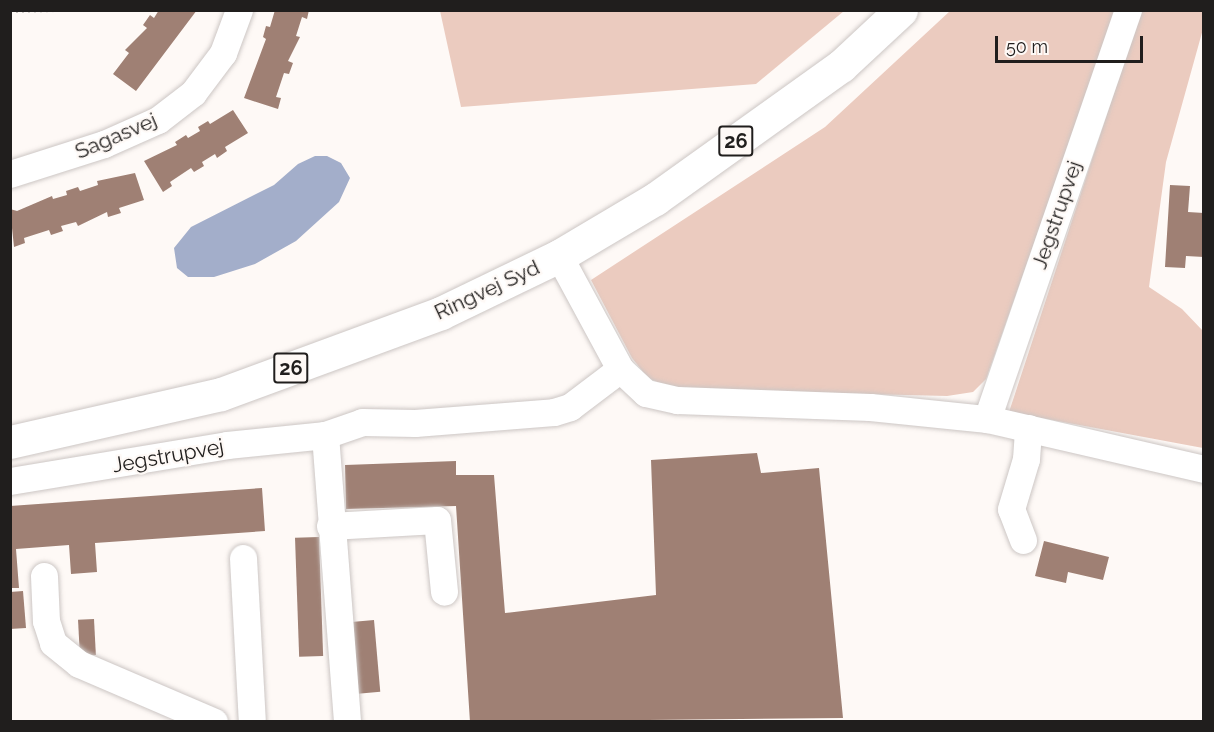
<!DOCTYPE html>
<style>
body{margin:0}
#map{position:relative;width:1214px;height:732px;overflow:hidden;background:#fef9f6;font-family:Raleway,sans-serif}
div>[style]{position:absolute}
.green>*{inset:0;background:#ebcbbf}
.water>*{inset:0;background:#a3aeca}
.building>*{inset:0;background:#9f8074;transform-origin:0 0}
.path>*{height:4px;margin-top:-2px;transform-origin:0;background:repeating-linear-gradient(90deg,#bbb7b4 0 1.5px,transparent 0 6px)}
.roads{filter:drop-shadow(0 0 2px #ccc6c4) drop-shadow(0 0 2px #ccc6c4)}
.minor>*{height:27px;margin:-13.5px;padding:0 13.5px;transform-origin:13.5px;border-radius:13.5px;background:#fff}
.major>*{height:33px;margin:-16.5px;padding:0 16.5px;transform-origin:16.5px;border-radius:16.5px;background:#fff}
span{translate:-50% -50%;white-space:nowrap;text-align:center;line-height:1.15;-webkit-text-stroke:4.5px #fef9f6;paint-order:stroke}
.shield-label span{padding:2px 4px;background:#fef9f6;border:2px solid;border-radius:4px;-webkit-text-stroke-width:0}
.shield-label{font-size:20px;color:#201e1d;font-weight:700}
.street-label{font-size:21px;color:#201e1d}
.frame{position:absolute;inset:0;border:12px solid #201e1d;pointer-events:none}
.scale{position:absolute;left:995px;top:36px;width:148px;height:27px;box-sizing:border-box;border:3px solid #201e1d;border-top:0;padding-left:8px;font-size:18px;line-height:21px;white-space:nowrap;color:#201e1d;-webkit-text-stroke:4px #fef9f6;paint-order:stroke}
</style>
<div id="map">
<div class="green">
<div style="clip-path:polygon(440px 11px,440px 10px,844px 11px,756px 84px,461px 107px)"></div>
<div style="clip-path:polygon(950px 11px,1116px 11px,986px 379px,973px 392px,947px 396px,699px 390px,669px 387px,648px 378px,632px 358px,591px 280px,825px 127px)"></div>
<div style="clip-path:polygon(1141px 11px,1203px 11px,1203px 29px,1166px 162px,1149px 287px,1182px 309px,1203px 331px,1203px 448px,1009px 412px)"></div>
</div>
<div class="water">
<div style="clip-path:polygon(315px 156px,327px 156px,341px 163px,350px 178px,339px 202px,296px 241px,255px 264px,214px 277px,188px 277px,177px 268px,174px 248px,191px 227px,274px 185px,298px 164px)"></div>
</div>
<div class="building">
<div style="clip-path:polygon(159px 10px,197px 10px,136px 91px,113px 74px,129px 53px,125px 50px,147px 28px,143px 25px,150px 15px,154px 18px)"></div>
<div style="clip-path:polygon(275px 10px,309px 10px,307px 19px,302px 17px,296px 36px,300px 37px,288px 61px,293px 63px,289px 74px,284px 73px,276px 97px,281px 98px,278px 109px,244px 98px,266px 39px,263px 37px,266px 26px,270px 27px)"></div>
<div style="clip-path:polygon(233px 110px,248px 133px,225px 147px,227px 151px,217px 158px,215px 154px,202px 162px,204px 166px,194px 172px,191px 168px,170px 182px,172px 186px,163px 192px,144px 161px,177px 145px,175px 142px,186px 135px,188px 138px,200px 131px,198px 127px,208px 121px,210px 124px)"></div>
<div style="clip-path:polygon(135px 173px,144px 200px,119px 208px,121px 213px,108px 217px,107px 212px,78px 226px,76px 222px,61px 226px,63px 231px,51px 235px,49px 230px,24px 238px,25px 243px,14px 247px,10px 209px,17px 211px,52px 196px,53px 199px,67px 195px,66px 191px,78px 187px,80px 191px,98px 185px,97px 181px)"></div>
<div style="clip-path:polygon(1170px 185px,1190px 186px,1188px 212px,1204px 213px,1204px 257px,1186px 256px,1185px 268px,1165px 267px)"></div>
<div style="clip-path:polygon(757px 453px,761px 473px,819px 468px,843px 718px,470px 722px,456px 506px,346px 509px,345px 465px,456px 461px,456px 475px,494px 475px,505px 613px,656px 595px,651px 460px)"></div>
<div style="clip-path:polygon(262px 488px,265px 531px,95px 543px,97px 572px,71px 574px,69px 545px,16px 549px,19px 588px,10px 588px,10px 506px)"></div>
<div style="left:319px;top:537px;width:119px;height:24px;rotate:88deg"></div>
<div style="clip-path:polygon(1044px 541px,1109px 557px,1103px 580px,1068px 572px,1066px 583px,1035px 576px)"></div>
<div style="clip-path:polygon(23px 591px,26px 628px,10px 629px,10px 592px)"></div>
<div style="left:94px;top:619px;width:36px;height:16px;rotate:87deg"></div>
<div style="left:374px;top:620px;width:72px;height:28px;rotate:85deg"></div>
</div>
<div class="path">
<div style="left:10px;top:11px;width:46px;rotate:-1.2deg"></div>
</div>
<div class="roads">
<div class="minor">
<div style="left:10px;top:174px;width:99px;rotate:-17.7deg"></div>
<div style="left:104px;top:144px;width:59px;rotate:-24deg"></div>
<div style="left:158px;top:120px;width:44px;rotate:-37.6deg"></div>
<div style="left:193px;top:93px;width:50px;rotate:-53.1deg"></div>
<div style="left:223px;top:53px;width:46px;rotate:-69.6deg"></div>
<div style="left:559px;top:256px;width:128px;rotate:61.6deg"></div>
<div style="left:620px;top:369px;width:35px;rotate:43deg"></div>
<div style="left:646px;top:393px;width:32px;rotate:13deg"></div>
<div style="left:677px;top:400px;width:193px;rotate:2.1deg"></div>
<div style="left:870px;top:407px;width:118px;rotate:5.9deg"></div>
<div style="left:987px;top:419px;width:223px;rotate:13deg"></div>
<div style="left:987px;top:419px;width:433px;rotate:-71deg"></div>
<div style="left:325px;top:435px;width:39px;rotate:-19deg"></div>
<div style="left:362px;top:422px;width:53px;rotate:1.1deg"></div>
<div style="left:415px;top:423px;width:139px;rotate:-4.5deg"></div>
<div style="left:554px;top:412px;width:17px;rotate:-17deg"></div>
<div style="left:570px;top:407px;width:63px;rotate:-37.2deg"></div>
<div style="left:10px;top:481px;width:220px;rotate:-9.4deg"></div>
<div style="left:227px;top:445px;width:99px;rotate:-5.8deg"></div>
<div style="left:325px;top:435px;width:288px;rotate:85.6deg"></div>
<div style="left:330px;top:526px;width:107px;rotate:-3.2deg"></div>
<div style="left:437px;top:520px;width:72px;rotate:84.4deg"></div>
<div style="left:1023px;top:540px;width:33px;rotate:-111deg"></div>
<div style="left:1011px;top:509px;width:52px;rotate:-73.3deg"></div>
<div style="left:1026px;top:459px;width:31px;rotate:-86deg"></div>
<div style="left:243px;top:558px;width:164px;rotate:86.9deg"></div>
<div style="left:44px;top:576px;width:45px;rotate:87.5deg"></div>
<div style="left:46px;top:621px;width:23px;rotate:72deg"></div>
<div style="left:53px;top:643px;width:33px;rotate:39deg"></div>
<div style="left:79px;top:664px;width:147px;rotate:23.2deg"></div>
</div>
<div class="major">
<div style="left:10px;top:442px;width:216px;rotate:-12.8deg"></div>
<div style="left:221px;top:394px;width:234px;rotate:-20.2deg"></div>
<div style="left:441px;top:313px;width:131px;rotate:-25.8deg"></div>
<div style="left:559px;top:256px;width:112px;rotate:-30.7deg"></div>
<div style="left:655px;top:199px;width:229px;rotate:-35.6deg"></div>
<div style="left:841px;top:66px;width:82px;rotate:-43deg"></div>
</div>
</div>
<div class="shield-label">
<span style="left:736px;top:141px">26</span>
<span style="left:291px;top:368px">26</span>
</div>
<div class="street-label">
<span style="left:116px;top:136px;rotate:-23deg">Sagasvej</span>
<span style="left:1057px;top:215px;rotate:-71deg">Jegstrupvej</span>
<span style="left:487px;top:290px;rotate:-25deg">Ringvej Syd</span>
<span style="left:168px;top:456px;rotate:-10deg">Jegstrupvej</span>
</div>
<div class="frame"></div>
<div class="scale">50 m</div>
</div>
